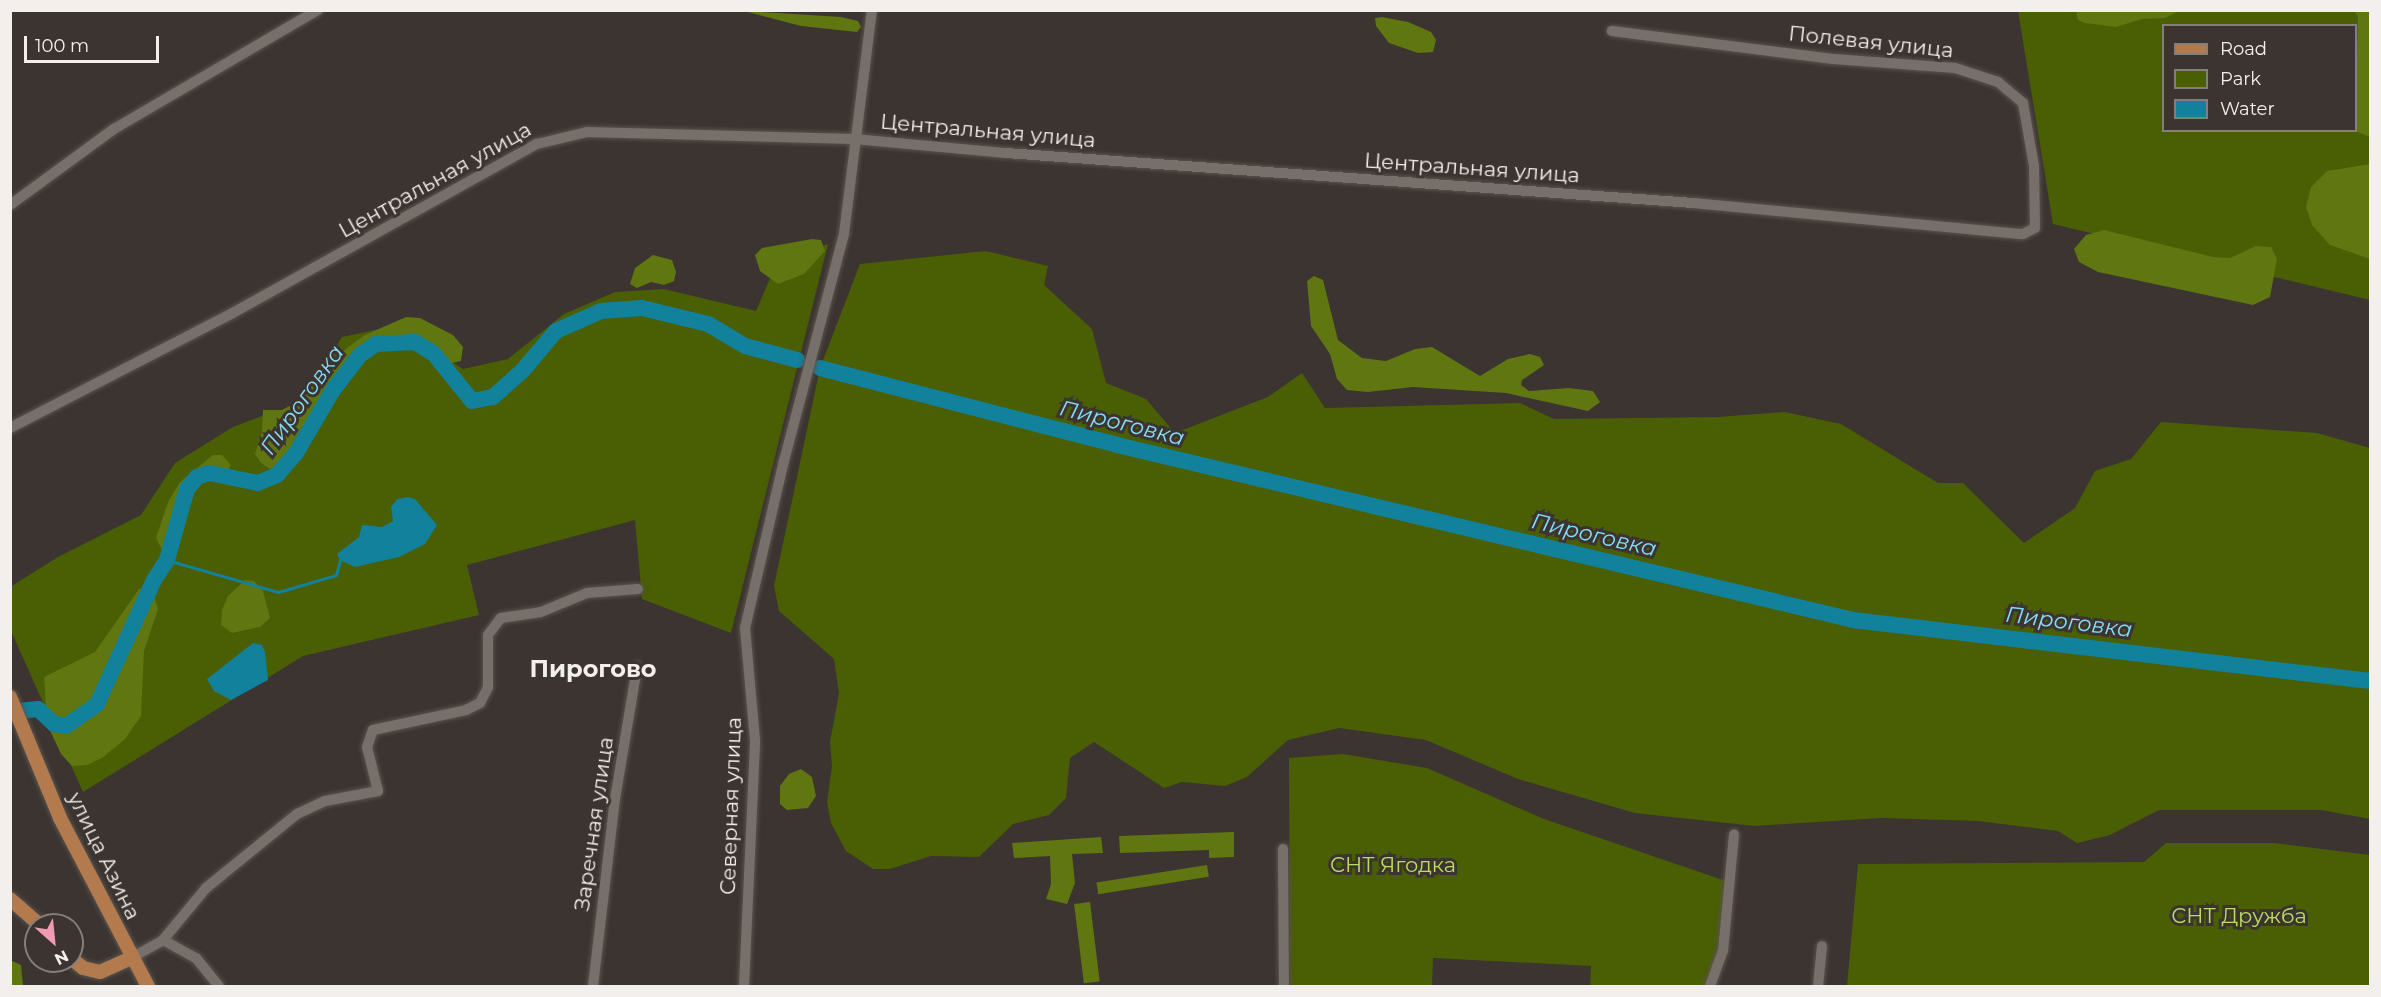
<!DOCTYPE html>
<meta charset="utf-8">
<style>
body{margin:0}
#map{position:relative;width:2381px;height:997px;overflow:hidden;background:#3b3430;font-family:Montserrat,sans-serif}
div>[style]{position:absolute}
.green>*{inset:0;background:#4a5e04}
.forest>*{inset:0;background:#5f7611;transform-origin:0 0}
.water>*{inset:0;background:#11819c}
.stream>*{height:3px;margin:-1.5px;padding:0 1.5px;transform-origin:1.5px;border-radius:1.5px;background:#11819c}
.river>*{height:16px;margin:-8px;padding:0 8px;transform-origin:8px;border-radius:8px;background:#11819c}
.roads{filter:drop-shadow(0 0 2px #58534e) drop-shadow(0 0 2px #58534e)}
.minor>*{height:10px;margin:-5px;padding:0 5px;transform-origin:5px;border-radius:5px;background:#776f6a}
.major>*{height:14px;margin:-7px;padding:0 7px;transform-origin:7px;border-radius:7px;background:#b37a4e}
span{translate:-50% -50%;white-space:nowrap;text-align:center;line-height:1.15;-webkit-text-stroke:6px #3b3430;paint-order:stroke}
.street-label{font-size:21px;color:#f3efec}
.park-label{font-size:21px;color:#badc63}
.water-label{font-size:22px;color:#86dcf8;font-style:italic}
.quarter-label{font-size:24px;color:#f3efec;font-weight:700}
.frame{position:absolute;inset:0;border:12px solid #f3efec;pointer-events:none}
.legend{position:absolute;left:2162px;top:24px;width:195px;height:108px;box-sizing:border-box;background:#3b3430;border:2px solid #857f7b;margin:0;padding:8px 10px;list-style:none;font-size:18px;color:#f3efec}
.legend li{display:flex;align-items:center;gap:12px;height:30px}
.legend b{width:30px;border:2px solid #857f7b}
.north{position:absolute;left:24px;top:913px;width:60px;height:60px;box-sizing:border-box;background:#3b3430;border:2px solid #857f7b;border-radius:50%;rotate:153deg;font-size:16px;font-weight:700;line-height:24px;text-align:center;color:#f3efec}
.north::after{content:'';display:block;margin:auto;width:21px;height:27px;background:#f09ab5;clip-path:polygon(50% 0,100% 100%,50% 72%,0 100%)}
.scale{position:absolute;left:24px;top:36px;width:135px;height:27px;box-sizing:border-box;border:3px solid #f3efec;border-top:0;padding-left:8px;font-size:18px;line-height:21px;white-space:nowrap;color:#f3efec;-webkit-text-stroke:4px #3b3430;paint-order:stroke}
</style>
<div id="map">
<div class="green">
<div style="clip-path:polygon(evenodd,2018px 11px,2370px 11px,2370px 300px,2053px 224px,2018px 11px,2164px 26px,2356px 26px,2356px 130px,2164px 130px,2164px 26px)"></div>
<div style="clip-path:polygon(828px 244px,731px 633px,642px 599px,635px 520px,467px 565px,479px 615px,303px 656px,83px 792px,11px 631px,10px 587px,58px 557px,141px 515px,175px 463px,233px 427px,272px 412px,293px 420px,342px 337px,399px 325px,463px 369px,508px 359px,564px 314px,615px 292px,664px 289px,756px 311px,777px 262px)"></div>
<div style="clip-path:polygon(986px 251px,1048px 266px,1044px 285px,1092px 329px,1106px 383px,1146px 399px,1175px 433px,1268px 397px,1302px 373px,1325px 408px,1520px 403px,1554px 419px,1718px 417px,1785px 412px,1841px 424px,1938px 483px,1963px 483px,2024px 543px,2075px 508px,2095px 471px,2131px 459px,2161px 422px,2317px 433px,2370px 448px,2370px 819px,2322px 810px,2159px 810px,2110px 835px,2077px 843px,2058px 831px,1978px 821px,1881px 818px,1754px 826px,1635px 813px,1518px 779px,1426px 740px,1339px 728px,1288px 740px,1247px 777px,1225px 786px,1182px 782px,1164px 788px,1094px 742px,1070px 758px,1066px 798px,1049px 815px,1013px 824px,979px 857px,931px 856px,890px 869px,873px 869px,846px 851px,831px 823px,827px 802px,832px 766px,830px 742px,839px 693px,834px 659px,779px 611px,774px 586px,820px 368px,860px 264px)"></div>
<div style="clip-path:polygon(1343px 754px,1427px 768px,1544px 819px,1726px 881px,1717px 955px,1706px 986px,1590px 986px,1591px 966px,1433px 958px,1432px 986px,1290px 986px,1289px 758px)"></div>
<div style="clip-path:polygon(2166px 843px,2274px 843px,2370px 855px,2370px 986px,1847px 986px,1858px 864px,2144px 862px)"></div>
</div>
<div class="forest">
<div style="clip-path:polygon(2076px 10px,2179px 10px,2179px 11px,2165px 18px,2142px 19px,2116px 27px,2085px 23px,2078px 20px)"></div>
<div style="clip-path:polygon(744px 11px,841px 17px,858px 21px,861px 27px,857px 32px,801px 26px)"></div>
<div style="clip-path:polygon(2354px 11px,2370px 11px,2370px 137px,2355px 131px,2358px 16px)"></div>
<div style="clip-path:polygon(1382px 17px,1408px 22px,1431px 32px,1436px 40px,1433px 52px,1418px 53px,1389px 43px,1376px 26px,1375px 18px)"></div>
<div style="clip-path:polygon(2370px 164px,2370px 259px,2330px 245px,2312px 225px,2306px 207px,2311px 187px,2327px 171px)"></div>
<div style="clip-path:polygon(2104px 230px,2213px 257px,2230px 258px,2256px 246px,2271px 247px,2277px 259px,2270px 297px,2253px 305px,2098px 272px,2079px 262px,2074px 249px,2086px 235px)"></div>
<div style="clip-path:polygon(812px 239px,821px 240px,825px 251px,804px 274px,778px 284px,760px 271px,755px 255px,762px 248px)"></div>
<div style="clip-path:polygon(653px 255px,672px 260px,676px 272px,674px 281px,664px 285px,651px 282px,637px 288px,630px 284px,635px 268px)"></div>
<div style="clip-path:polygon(1314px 276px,1323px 280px,1338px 340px,1362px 358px,1386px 361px,1415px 349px,1432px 347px,1480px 376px,1508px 359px,1530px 354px,1540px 357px,1544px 365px,1522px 380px,1521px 385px,1529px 391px,1569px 388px,1593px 391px,1600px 402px,1588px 411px,1506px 393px,1413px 387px,1368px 392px,1347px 390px,1337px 379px,1330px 354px,1311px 326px,1307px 281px)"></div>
<div style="clip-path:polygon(406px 317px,420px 318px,453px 335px,463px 347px,461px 361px,443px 365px,436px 362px,424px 342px,413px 338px,368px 346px,340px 370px,307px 429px,279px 466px,270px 469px,261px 463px,255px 454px,262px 432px,263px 410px,282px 410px,295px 403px,347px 348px,365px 335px)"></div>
<div style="clip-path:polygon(213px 455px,222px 455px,231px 465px,226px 473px,196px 485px,177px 544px,171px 550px,162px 550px,156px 538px,168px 502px,180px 482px)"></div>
<div style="clip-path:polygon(245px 580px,254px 581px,263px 591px,270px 618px,260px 627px,232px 633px,221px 625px,222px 610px,228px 596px)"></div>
<div style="clip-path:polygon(139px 589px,148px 589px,154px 596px,158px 609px,144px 651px,141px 716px,125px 739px,102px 758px,87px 765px,72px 766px,61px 754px,47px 724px,44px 677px,95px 652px)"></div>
<div style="clip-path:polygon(801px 769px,812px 777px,816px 796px,808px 808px,787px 810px,780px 804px,780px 786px,789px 774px)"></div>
<div style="clip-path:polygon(1234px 832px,1234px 857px,1209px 858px,1209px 850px,1120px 853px,1119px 836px)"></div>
<div style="clip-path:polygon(1101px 837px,1103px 853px,1072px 854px,1075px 883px,1067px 904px,1046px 899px,1051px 884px,1050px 856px,1014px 858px,1012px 843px)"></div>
<div style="left:1207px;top:865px;width:12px;height:112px;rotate:81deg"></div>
<div style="left:1090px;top:902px;width:80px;height:16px;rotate:83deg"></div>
<div style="clip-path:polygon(10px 960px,21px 965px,23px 986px,11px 986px)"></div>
</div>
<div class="water">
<div style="clip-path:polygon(408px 497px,415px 499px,437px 525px,425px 544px,399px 557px,355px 567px,340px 560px,337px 554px,359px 537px,362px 525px,382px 527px,393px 521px,391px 507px,397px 499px)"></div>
<div style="clip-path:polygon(253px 643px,262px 645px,265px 652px,268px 680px,231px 700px,214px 691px,207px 679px)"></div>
</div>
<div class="stream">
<div style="left:167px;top:560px;width:116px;rotate:16.1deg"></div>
<div style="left:278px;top:592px;width:60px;rotate:-16.3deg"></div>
<div style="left:336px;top:575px;width:16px;rotate:-75deg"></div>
</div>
<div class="river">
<div style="left:820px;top:368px;width:307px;rotate:14.5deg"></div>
<div style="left:1117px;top:445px;width:757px;rotate:13.37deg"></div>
<div style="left:1853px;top:620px;width:521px;rotate:6.73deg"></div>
<div style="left:10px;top:712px;width:28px;rotate:-6deg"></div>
<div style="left:38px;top:709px;width:22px;rotate:43deg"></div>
<div style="left:54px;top:724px;width:12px;rotate:9deg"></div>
<div style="left:66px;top:726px;width:38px;rotate:-35deg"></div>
<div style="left:97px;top:704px;width:136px;rotate:-65.3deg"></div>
<div style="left:154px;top:580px;width:24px;rotate:-57deg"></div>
<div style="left:167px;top:560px;width:74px;rotate:-74.3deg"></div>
<div style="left:187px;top:489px;width:16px;rotate:-50deg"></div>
<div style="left:197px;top:477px;width:13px;rotate:-18deg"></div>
<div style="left:209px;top:473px;width:50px;rotate:11.5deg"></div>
<div style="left:258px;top:483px;width:21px;rotate:-23deg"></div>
<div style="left:277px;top:475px;width:29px;rotate:-49deg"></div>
<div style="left:296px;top:453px;width:73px;rotate:-59.6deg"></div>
<div style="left:333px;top:390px;width:44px;rotate:-52.4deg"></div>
<div style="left:360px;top:355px;width:19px;rotate:-35deg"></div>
<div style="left:376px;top:344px;width:39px;rotate:-3deg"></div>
<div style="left:415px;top:342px;width:22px;rotate:32deg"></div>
<div style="left:434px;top:354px;width:60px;rotate:51deg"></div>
<div style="left:472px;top:401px;width:21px;rotate:-11deg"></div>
<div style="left:493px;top:397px;width:40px;rotate:-42deg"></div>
<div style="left:523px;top:370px;width:51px;rotate:-49.8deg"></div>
<div style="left:556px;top:331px;width:49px;rotate:-24deg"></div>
<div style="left:601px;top:311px;width:41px;rotate:-4.2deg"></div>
<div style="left:642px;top:308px;width:68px;rotate:13.6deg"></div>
<div style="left:708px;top:324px;width:43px;rotate:30.7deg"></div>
<div style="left:745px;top:346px;width:54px;rotate:15.1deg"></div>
</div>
<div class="roads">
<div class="minor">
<div style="left:10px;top:205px;width:129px;rotate:-36.2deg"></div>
<div style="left:114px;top:129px;width:236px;rotate:-30.3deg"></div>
<div style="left:10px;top:428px;width:249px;rotate:-27.3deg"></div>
<div style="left:231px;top:314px;width:350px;rotate:-29.1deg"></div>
<div style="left:537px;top:144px;width:51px;rotate:-13.5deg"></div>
<div style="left:587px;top:132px;width:267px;rotate:1.5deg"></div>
<div style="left:854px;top:139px;width:153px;rotate:5.3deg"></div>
<div style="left:1006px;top:153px;width:689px;rotate:4.16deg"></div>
<div style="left:1693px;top:203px;width:331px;rotate:5.4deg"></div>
<div style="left:2023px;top:234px;width:13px;rotate:-27deg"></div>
<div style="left:2035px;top:228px;width:62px;rotate:-90.9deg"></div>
<div style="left:2034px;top:166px;width:64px;rotate:-99.9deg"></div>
<div style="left:2023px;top:103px;width:33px;rotate:-140deg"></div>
<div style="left:1998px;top:82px;width:45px;rotate:-162deg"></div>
<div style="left:1955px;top:68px;width:122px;rotate:-175.8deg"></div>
<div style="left:1833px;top:59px;width:223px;rotate:-172.8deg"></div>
<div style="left:1283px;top:849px;width:137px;rotate:89.6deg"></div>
<div style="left:163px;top:940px;width:67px;rotate:-50.4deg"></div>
<div style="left:206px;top:888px;width:117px;rotate:-39.1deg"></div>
<div style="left:297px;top:814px;width:31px;rotate:-25deg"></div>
<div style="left:325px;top:801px;width:54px;rotate:-10.7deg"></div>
<div style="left:378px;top:791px;width:45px;rotate:-104deg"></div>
<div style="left:367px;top:747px;width:18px;rotate:-71deg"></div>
<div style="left:373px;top:730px;width:95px;rotate:-12.1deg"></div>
<div style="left:466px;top:710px;width:16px;rotate:-27deg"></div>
<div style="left:480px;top:703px;width:18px;rotate:-63deg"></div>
<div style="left:488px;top:687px;width:52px;rotate:-90deg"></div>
<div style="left:488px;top:635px;width:21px;rotate:-53deg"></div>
<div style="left:501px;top:618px;width:40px;rotate:-8.5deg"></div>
<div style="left:541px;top:612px;width:50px;rotate:-22.4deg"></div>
<div style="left:587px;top:593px;width:51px;rotate:-4.5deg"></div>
<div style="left:131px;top:958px;width:37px;rotate:-29deg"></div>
<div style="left:163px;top:940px;width:38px;rotate:29deg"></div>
<div style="left:196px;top:958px;width:36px;rotate:51deg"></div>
<div style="left:593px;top:986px;width:188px;rotate:-83.3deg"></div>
<div style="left:615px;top:799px;width:134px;rotate:-80.5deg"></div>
<div style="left:744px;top:986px;width:246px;rotate:-87.4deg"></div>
<div style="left:755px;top:740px;width:112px;rotate:-95.1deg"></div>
<div style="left:745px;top:628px;width:171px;rotate:-76.9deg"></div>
<div style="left:784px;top:461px;width:235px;rotate:-75.2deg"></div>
<div style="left:844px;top:234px;width:226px;rotate:-82.9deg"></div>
<div style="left:1710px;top:986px;width:37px;rotate:-70deg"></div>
<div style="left:1723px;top:951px;width:117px;rotate:-84.6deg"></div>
<div style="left:1818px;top:986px;width:40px;rotate:-84.3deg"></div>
</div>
<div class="major">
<div style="left:10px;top:697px;width:131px;rotate:67.5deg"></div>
<div style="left:60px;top:818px;width:190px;rotate:62.4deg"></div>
<div style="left:10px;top:899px;width:40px;rotate:41deg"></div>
<div style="left:72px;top:959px;width:14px;rotate:39deg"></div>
<div style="left:83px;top:968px;width:17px;rotate:13deg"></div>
<div style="left:100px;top:972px;width:34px;rotate:-24deg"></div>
</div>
</div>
<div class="street-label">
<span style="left:1871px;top:42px;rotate:6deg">Полевая улица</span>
<span style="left:988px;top:131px;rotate:5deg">Центральная улица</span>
<span style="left:1472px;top:168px;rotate:4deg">Центральная улица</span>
<span style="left:435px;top:180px;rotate:-29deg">Центральная улица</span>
<span style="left:731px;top:806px;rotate:-88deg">Северная улица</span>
<span style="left:594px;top:824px;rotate:-82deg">Заречная улица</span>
<span style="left:104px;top:856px;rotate:64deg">улица Азина</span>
</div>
<div class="park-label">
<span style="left:1393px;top:865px">СНТ Ягодка</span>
<span style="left:2239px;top:916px">СНТ Дружба</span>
</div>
<div class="water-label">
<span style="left:302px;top:400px;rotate:-55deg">Пироговка</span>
<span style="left:1122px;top:423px;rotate:14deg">Пироговка</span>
<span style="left:1594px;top:535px;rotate:13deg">Пироговка</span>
<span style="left:2069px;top:622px;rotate:7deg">Пироговка</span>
</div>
<div class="quarter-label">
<span style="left:593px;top:669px">Пирогово</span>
</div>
<div class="frame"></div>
<ul class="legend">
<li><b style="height:8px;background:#b37a4e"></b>Road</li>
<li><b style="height:16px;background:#4a5e04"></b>Park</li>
<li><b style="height:16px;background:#11819c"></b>Water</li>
</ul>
<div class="north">N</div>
<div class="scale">100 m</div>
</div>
